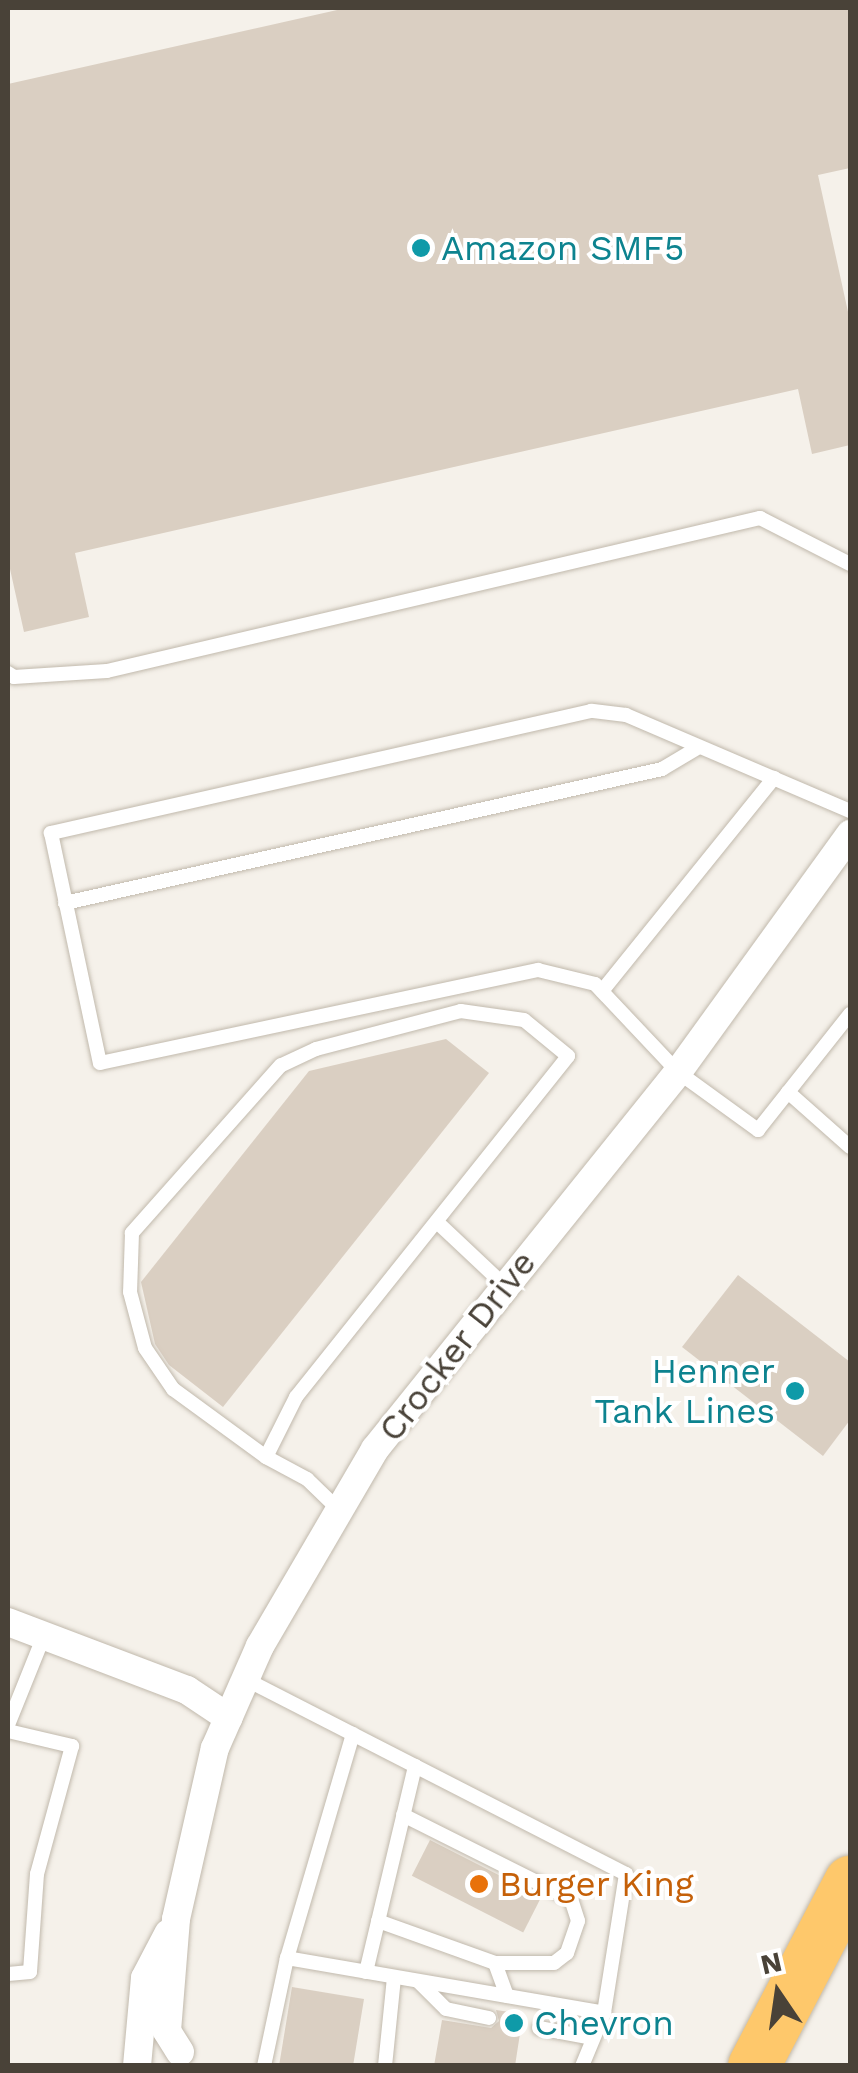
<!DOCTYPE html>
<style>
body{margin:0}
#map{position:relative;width:858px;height:2073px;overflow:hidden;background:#f5f1ea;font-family:"Work Sans",sans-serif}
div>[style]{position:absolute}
.building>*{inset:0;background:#dacfc2;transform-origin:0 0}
.roads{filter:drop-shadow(0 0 2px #c1b9ac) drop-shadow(0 0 2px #c1b9ac)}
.service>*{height:14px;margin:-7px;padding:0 7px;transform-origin:7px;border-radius:7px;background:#fff}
.minor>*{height:28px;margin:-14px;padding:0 14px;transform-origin:14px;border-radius:14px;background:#fff}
.motorway>*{height:52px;margin:-26px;padding:0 26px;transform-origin:26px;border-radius:26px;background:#fec86b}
.dots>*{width:28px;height:28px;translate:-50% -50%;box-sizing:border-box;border:5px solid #fff;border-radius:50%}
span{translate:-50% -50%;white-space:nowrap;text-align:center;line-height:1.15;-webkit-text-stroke:8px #fff;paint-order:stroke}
.culture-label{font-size:35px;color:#0d838f}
.left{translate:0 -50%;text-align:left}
.right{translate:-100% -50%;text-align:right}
.street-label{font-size:35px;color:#494238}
.food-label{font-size:35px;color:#c56008}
.frame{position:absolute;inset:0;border:10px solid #494238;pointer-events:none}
.north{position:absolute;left:728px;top:1943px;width:100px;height:100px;-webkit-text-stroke:8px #fff;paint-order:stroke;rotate:347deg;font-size:28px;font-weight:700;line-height:40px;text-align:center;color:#494238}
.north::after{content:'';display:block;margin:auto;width:35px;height:45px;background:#494238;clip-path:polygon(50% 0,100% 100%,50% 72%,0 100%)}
</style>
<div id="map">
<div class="building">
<div style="clip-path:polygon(346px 8px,850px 8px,850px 168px,818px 175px,850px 321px,850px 445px,812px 454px,798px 389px,75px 553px,89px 617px,24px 632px,8px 560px,8px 84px)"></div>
<div style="clip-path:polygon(446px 1039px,489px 1073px,223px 1407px,169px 1365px,155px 1344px,141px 1282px,309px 1071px)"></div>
<div style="clip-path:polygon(738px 1275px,850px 1362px,850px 1420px,823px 1456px,682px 1347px)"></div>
<div style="left:430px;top:1840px;width:125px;height:40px;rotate:27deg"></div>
<div style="clip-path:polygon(292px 1987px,364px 1999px,353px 2066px,279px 2066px)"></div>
<div style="clip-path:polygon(496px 2010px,523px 2014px,515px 2066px,434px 2066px,442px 2020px,491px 2028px,499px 2021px)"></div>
</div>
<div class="roads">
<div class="service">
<div style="left:8px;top:673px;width:7px;rotate:34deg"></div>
<div style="left:14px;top:677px;width:93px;rotate:-3.7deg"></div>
<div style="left:107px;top:671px;width:671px;rotate:-13.19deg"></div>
<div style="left:760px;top:518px;width:101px;rotate:27.1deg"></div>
<div style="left:850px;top:811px;width:244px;rotate:-156.8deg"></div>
<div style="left:626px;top:715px;width:35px;rotate:-173deg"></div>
<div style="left:591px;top:711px;width:554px;rotate:167.27deg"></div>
<div style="left:51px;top:833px;width:235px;rotate:78deg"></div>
<div style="left:100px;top:1063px;width:448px;rotate:-12deg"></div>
<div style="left:538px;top:970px;width:59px;rotate:13.8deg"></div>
<div style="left:595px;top:984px;width:121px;rotate:46.7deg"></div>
<div style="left:678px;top:1072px;width:99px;rotate:35.9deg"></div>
<div style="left:758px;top:1130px;width:148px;rotate:-51.6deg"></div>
<div style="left:65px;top:903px;width:612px;rotate:-12.65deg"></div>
<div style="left:662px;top:769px;width:43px;rotate:-30.7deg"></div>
<div style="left:602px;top:991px;width:274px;rotate:-51.1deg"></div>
<div style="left:788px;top:1092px;width:83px;rotate:41.6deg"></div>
<div style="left:438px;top:1223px;width:91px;rotate:43.2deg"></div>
<div style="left:266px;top:1457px;width:67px;rotate:-63.4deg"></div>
<div style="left:296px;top:1397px;width:436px;rotate:-51.4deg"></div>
<div style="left:568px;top:1056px;width:57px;rotate:-140.7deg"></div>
<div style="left:524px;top:1020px;width:64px;rotate:-171.9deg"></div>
<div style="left:461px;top:1011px;width:150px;rotate:165.3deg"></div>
<div style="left:316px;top:1049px;width:38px;rotate:155deg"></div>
<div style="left:281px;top:1065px;width:225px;rotate:131.6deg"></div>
<div style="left:132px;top:1233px;width:59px;rotate:91.9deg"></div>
<div style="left:130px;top:1292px;width:58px;rotate:75deg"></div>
<div style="left:145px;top:1348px;width:50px;rotate:55.7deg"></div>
<div style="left:173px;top:1389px;width:115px;rotate:36.2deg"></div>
<div style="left:266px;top:1457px;width:47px;rotate:28.2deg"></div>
<div style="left:307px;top:1479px;width:45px;rotate:44.1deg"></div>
<div style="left:245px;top:1679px;width:428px;rotate:27.1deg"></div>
<div style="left:626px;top:1874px;width:141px;rotate:99deg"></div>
<div style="left:604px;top:2013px;width:57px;rotate:112.5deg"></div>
<div style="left:8px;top:1725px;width:94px;rotate:-68.1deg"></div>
<div style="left:8px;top:1731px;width:66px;rotate:13.2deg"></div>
<div style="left:72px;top:1746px;width:133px;rotate:105.3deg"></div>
<div style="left:37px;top:1874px;width:98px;rotate:94.1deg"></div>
<div style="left:30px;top:1972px;width:22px;rotate:175deg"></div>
<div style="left:353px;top:1734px;width:234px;rotate:106.4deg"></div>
<div style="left:287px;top:1958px;width:322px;rotate:9.8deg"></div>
<div style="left:403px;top:1815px;width:188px;rotate:26.6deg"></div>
<div style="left:571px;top:1899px;width:23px;rotate:72deg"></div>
<div style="left:578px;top:1921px;width:34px;rotate:109deg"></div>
<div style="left:567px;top:1953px;width:16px;rotate:142deg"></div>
<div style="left:554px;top:1963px;width:59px;rotate:180deg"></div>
<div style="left:378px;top:1921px;width:124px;rotate:19.7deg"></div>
<div style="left:495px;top:1963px;width:35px;rotate:70deg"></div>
<div style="left:366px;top:1972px;width:212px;rotate:-76.6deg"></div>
<div style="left:419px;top:1982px;width:38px;rotate:45deg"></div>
<div style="left:446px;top:2009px;width:44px;rotate:11.8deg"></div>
<div style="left:539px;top:2028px;width:55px;rotate:10.5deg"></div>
<div style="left:264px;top:2066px;width:110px;rotate:-78deg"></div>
<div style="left:385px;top:2066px;width:89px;rotate:-84.2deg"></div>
</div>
<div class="minor">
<div style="left:8px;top:1622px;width:191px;rotate:20.8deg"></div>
<div style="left:187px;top:1690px;width:50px;rotate:33.7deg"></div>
<div style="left:180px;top:2052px;width:25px;rotate:-122deg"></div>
<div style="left:167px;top:2031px;width:112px;rotate:-85.4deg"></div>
<div style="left:176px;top:1919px;width:175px;rotate:-77.2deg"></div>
<div style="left:215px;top:1748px;width:111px;rotate:-66.2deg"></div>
<div style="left:260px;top:1646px;width:228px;rotate:-59.7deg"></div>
<div style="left:375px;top:1449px;width:484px;rotate:-51.2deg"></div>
<div style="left:678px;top:1072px;width:294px;rotate:-54.1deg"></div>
<div style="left:137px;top:2066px;width:88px;rotate:-84.8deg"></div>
<div style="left:145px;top:1978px;width:50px;rotate:-62.4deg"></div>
</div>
<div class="motorway">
<div style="left:754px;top:2066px;width:208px;rotate:-62.4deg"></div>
</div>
</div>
<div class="dots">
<div style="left:421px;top:248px;background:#0f9aa8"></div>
<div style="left:795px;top:1391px;background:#0f9aa8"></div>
<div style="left:479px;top:1884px;background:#e8710a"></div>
<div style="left:514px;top:2023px;background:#0f9aa8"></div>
</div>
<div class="culture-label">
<span class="left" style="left:441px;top:248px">Amazon SMF5</span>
<span class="right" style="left:775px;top:1391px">Henner<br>Tank Lines</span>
<span class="left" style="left:534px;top:2023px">Chevron</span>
</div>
<div class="street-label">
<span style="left:457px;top:1346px;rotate:-52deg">Crocker Drive</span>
</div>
<div class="food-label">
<span class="left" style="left:499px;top:1884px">Burger King</span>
</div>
<div class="frame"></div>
<div class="north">N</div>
</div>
